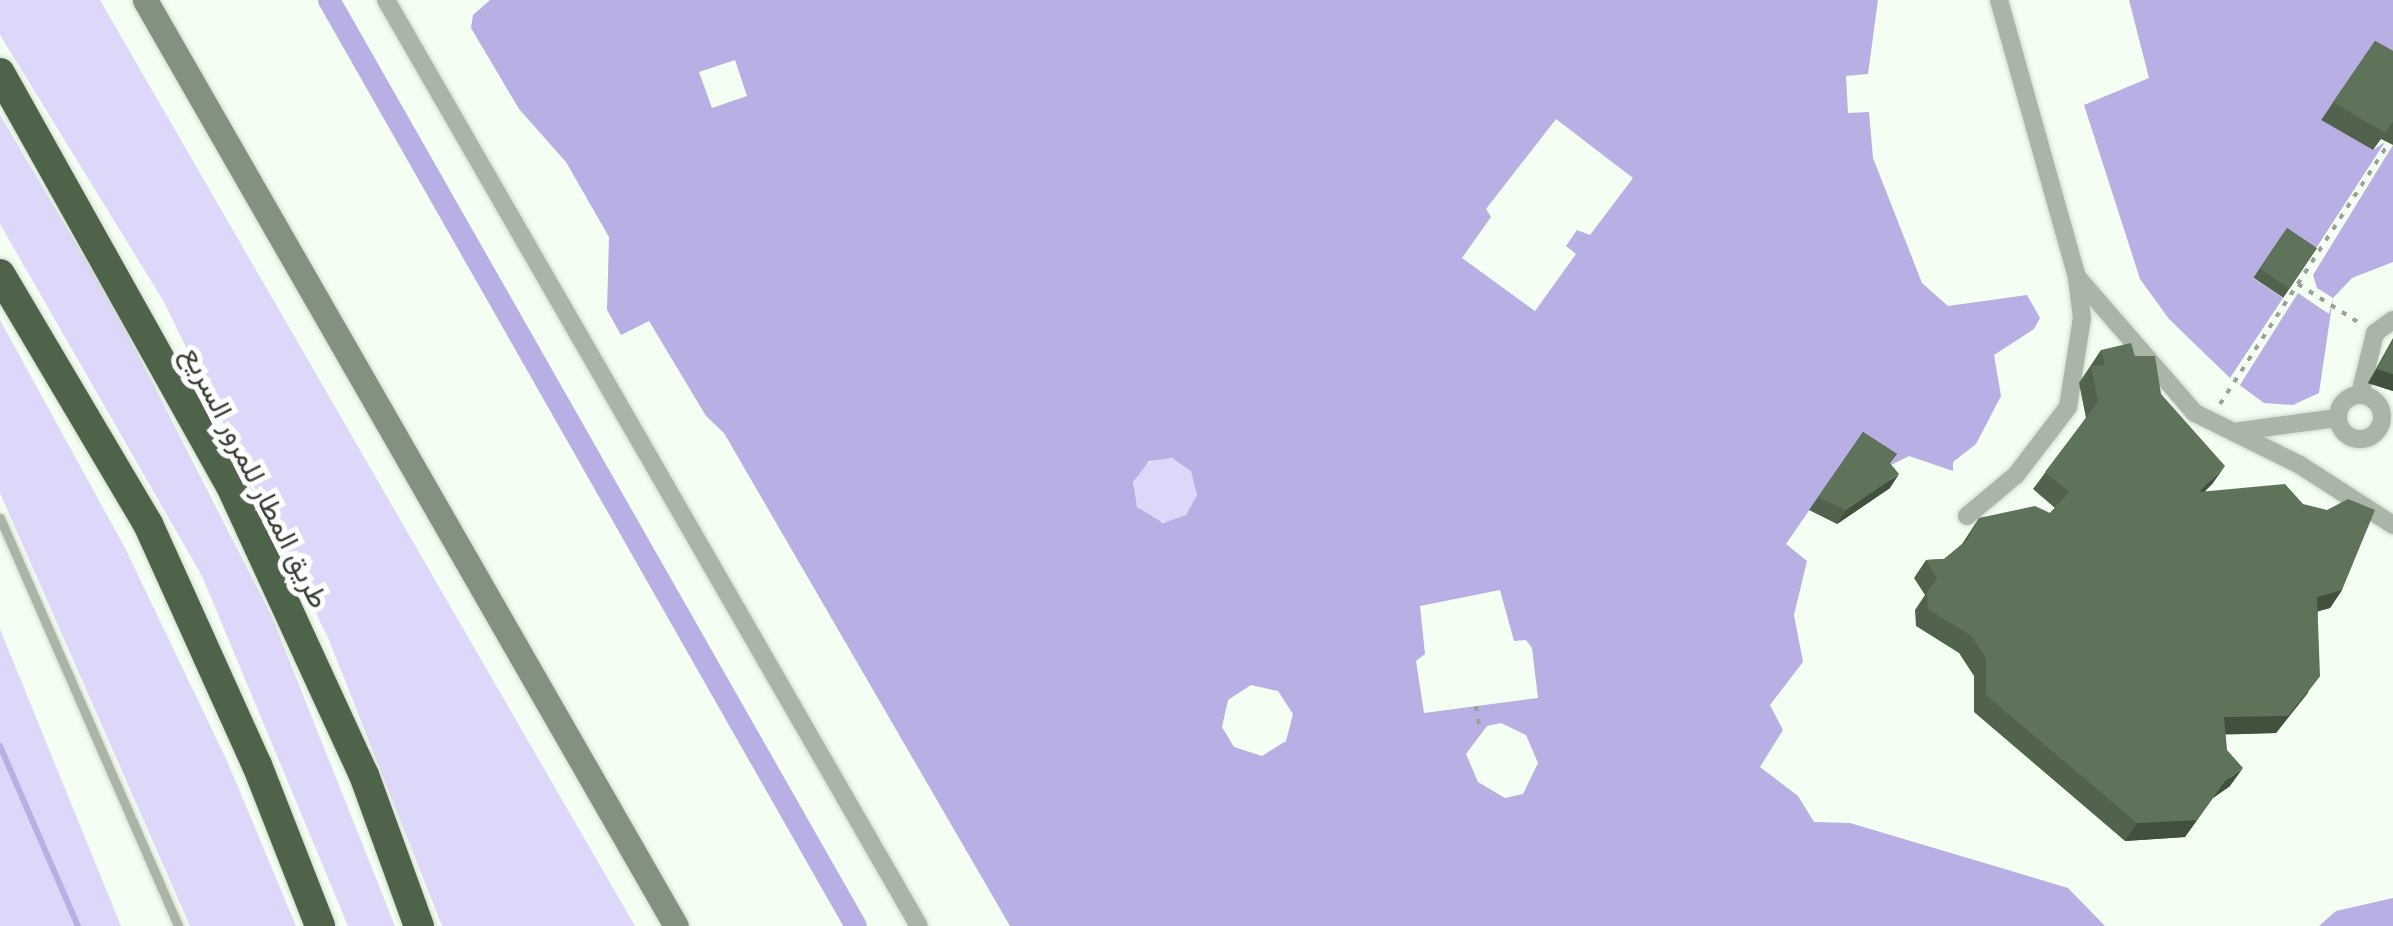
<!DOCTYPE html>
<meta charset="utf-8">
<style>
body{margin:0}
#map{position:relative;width:2393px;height:926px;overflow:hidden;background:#f5fef2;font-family:Mulish,Vazirmatn,sans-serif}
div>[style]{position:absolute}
.green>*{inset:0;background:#ddd8f9}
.round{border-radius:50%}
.water>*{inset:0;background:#b8afe4}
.pier>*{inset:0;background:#f5fef2}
.stream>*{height:6px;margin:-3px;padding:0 3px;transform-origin:3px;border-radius:3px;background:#b8afe4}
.canal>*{height:22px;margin:-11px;padding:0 11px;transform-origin:11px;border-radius:11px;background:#b8afe4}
.path>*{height:4px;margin-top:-2px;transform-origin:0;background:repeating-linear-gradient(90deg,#99a297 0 5px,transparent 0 13px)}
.roads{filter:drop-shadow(0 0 2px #d2dbd0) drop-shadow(0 0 2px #d2dbd0)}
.lane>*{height:9px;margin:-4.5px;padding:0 4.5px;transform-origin:4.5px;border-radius:4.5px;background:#aab4a7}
.street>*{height:18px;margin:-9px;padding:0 9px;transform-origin:9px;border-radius:9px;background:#aab4a7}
.street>.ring{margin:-9px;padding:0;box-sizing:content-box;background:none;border:18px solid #aab4a7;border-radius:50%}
.secondary>*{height:25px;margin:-12.5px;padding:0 12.5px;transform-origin:12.5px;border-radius:12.5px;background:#83917f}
.highway>*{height:30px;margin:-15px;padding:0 15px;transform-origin:15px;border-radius:15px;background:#4f634a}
.wall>*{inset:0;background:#51634d;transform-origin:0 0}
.shaded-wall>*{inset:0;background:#42503e}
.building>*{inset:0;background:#5e7359;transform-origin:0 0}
span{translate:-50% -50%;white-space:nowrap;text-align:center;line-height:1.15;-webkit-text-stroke:10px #fff;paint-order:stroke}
.street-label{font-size:28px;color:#353e33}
</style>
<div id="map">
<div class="green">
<div style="clip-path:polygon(0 0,100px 0,635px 926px,442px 926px,329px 640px,164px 302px,0 35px)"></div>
<div style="clip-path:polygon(0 115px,116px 311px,272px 617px,395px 926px,348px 926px,202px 576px,0 224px)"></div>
<div style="clip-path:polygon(0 320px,125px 548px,228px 763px,296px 926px,190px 926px,0 493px)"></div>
<div class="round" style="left:1133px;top:458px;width:64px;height:64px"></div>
<div style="clip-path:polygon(0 629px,121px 926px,0 926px)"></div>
</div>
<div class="water">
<div style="clip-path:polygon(evenodd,490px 0,1878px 0,1868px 74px,1846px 76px,1848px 113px,1869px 112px,1873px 158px,1922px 283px,1948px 306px,2027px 295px,2040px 318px,2034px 329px,1994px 355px,2001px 396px,1976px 444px,1953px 462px,1953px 471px,1909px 456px,1887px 467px,1854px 445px,1786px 544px,1807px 561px,1794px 615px,1803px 662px,1770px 705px,1783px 730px,1760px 767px,1798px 796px,1814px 822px,1850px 823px,2068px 888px,2105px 926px,1010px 926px,724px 433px,706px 416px,649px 321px,621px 335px,607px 310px,609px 237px,566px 162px,519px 109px,471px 28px,473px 15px,490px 0,735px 60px,747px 96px,712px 108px,699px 72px,735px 60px,490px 0,1556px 119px,1633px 178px,1590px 235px,1577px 230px,1566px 246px,1576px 254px,1535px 311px,1462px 258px,1491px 217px,1486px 209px,1556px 119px,490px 0,1172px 458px,1191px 471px,1197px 495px,1186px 515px,1163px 523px,1137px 507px,1133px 482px,1149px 461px,1172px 458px,490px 0,1500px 590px,1514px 641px,1526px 640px,1532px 648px,1538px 698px,1424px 713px,1416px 661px,1425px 654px,1420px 606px,1500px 590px,490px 0,1251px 685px,1278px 691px,1293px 714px,1286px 741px,1262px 756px,1234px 747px,1222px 727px,1228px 700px,1251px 685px,490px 0,1501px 723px,1526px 735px,1538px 763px,1523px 794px,1505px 798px,1478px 782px,1466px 754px,1487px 726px,1501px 723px)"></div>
<div style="clip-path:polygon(2129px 0,2393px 0,2393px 262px,2352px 278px,2333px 298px,2319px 393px,2293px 405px,2264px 403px,2230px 378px,2169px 319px,2140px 279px,2084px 105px,2149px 78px)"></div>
<div style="clip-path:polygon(2393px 898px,2393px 926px,2319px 926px,2336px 911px)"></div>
</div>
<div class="pier">
<div style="clip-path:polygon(2363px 59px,2385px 71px,2393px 145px,2313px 275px,2317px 288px,2333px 298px,2329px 314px,2298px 293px,2240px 385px,2230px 378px,2283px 298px,2253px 278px,2311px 256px,2385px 142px,2373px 150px,2321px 120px)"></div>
</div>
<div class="stream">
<div style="left:0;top:746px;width:196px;rotate:66.6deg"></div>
</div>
<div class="canal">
<div style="left:329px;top:0;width:1065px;rotate:60.36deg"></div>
</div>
<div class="path">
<div style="left:2298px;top:284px;width:75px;rotate:32.4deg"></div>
<div style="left:2220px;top:404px;width:307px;rotate:-57.1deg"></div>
<div style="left:1476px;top:706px;width:26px;rotate:81deg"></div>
</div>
<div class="roads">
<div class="lane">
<div style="left:0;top:518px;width:445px;rotate:66.4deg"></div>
</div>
<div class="street">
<div style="left:386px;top:0;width:1068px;rotate:60.08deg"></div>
<div style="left:1999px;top:0;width:288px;rotate:74.3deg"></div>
<div style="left:2077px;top:277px;width:180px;rotate:49.1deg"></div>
<div style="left:2195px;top:413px;width:117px;rotate:26.3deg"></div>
<div style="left:2300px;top:465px;width:111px;rotate:32.8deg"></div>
<div style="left:2360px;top:394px;width:63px;rotate:-76.2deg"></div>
<div style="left:2375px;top:333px;width:22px;rotate:-36deg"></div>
<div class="ring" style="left:2338px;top:395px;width:26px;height:26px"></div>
<div style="left:2233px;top:432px;width:105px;rotate:-7.7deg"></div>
<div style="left:1967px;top:516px;width:64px;rotate:-39.9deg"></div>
<div style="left:2016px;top:475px;width:86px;rotate:-52.6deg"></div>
<div style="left:2068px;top:407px;width:90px;rotate:-81.1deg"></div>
<div style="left:2082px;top:318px;width:40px;rotate:-97.1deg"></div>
</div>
<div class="secondary">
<div style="left:145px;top:0;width:1067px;rotate:60.17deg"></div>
</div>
<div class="highway">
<div style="left:0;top:73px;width:471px;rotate:60.8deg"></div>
<div style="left:230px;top:484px;width:320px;rotate:65.3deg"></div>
<div style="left:364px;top:775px;width:161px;rotate:70deg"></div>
<div style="left:0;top:274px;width:291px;rotate:59.4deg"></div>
<div style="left:148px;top:524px;width:265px;rotate:65.7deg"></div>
<div style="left:257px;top:765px;width:173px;rotate:68.6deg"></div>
</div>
</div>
<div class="wall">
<div style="clip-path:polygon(2375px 41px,2393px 51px,2393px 145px,2381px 139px,2373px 150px,2321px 120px)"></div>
<div style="left:2287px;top:228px;width:36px;height:60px;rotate:34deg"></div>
<div style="clip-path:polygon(2393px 338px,2393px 391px,2368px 383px)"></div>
<div style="clip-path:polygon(2101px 350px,2135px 356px,2161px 394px,2213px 483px,2205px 491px,2342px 590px,2330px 608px,2318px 611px,2308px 693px,2276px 733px,2225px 734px,2230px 786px,2213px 798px,2185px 837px,2125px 841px,1974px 712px,1974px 676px,1959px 653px,1916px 626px,1915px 610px,1925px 595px,1914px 578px,1926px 560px,1944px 559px,1962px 544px,1979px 518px,2050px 513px,2055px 508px,2033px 489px,2086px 418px,2079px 383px)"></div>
<div style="clip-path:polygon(1863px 432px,1897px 454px,1890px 463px,1890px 488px,1837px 524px,1809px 510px)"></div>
</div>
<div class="shaded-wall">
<div style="clip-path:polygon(2377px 369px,2393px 374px,2393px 391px,2368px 383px)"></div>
<div style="clip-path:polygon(2225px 466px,2213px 483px,2187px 509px,2199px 492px)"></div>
<div style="clip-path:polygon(1899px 474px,1890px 488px,1837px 524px,1846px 510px)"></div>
<div style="clip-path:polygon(2342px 590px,2330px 608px,2305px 615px,2317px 597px)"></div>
<div style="clip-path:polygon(2320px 676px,2276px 733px,2212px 735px,2224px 717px)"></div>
<div style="clip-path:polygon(2243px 768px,2230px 786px,2213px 798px,2225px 781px)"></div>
<div style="clip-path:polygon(2197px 820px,2185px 837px,2125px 841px,2137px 823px)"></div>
</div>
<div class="building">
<div style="clip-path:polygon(2375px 41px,2393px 51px,2393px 122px,2385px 133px,2333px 102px)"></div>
<div style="left:2287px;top:228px;width:36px;height:49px;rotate:34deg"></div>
<div style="clip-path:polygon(2393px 341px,2393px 374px,2377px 369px)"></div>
<div style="clip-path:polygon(2131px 343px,2135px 356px,2155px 356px,2161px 394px,2225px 466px,2199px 492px,2285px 484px,2303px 504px,2327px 510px,2348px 499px,2375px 510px,2342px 590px,2317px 597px,2320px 676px,2288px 716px,2224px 717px,2227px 750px,2243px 768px,2225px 781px,2197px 820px,2137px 823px,1986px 695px,1986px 658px,1971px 636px,1928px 609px,1927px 593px,1937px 578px,1926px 560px,1944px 559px,1967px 541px,1979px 518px,2035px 506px,2050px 513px,2069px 492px,2045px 472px,2098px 402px,2091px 366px,2105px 365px,2101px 350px)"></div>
<div style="clip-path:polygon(1863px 432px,1897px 454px,1889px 462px,1899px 474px,1846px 510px,1818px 497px)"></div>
</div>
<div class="street-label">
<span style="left:256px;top:477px;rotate:63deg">طريق المطار للمرور السريع</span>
</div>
</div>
